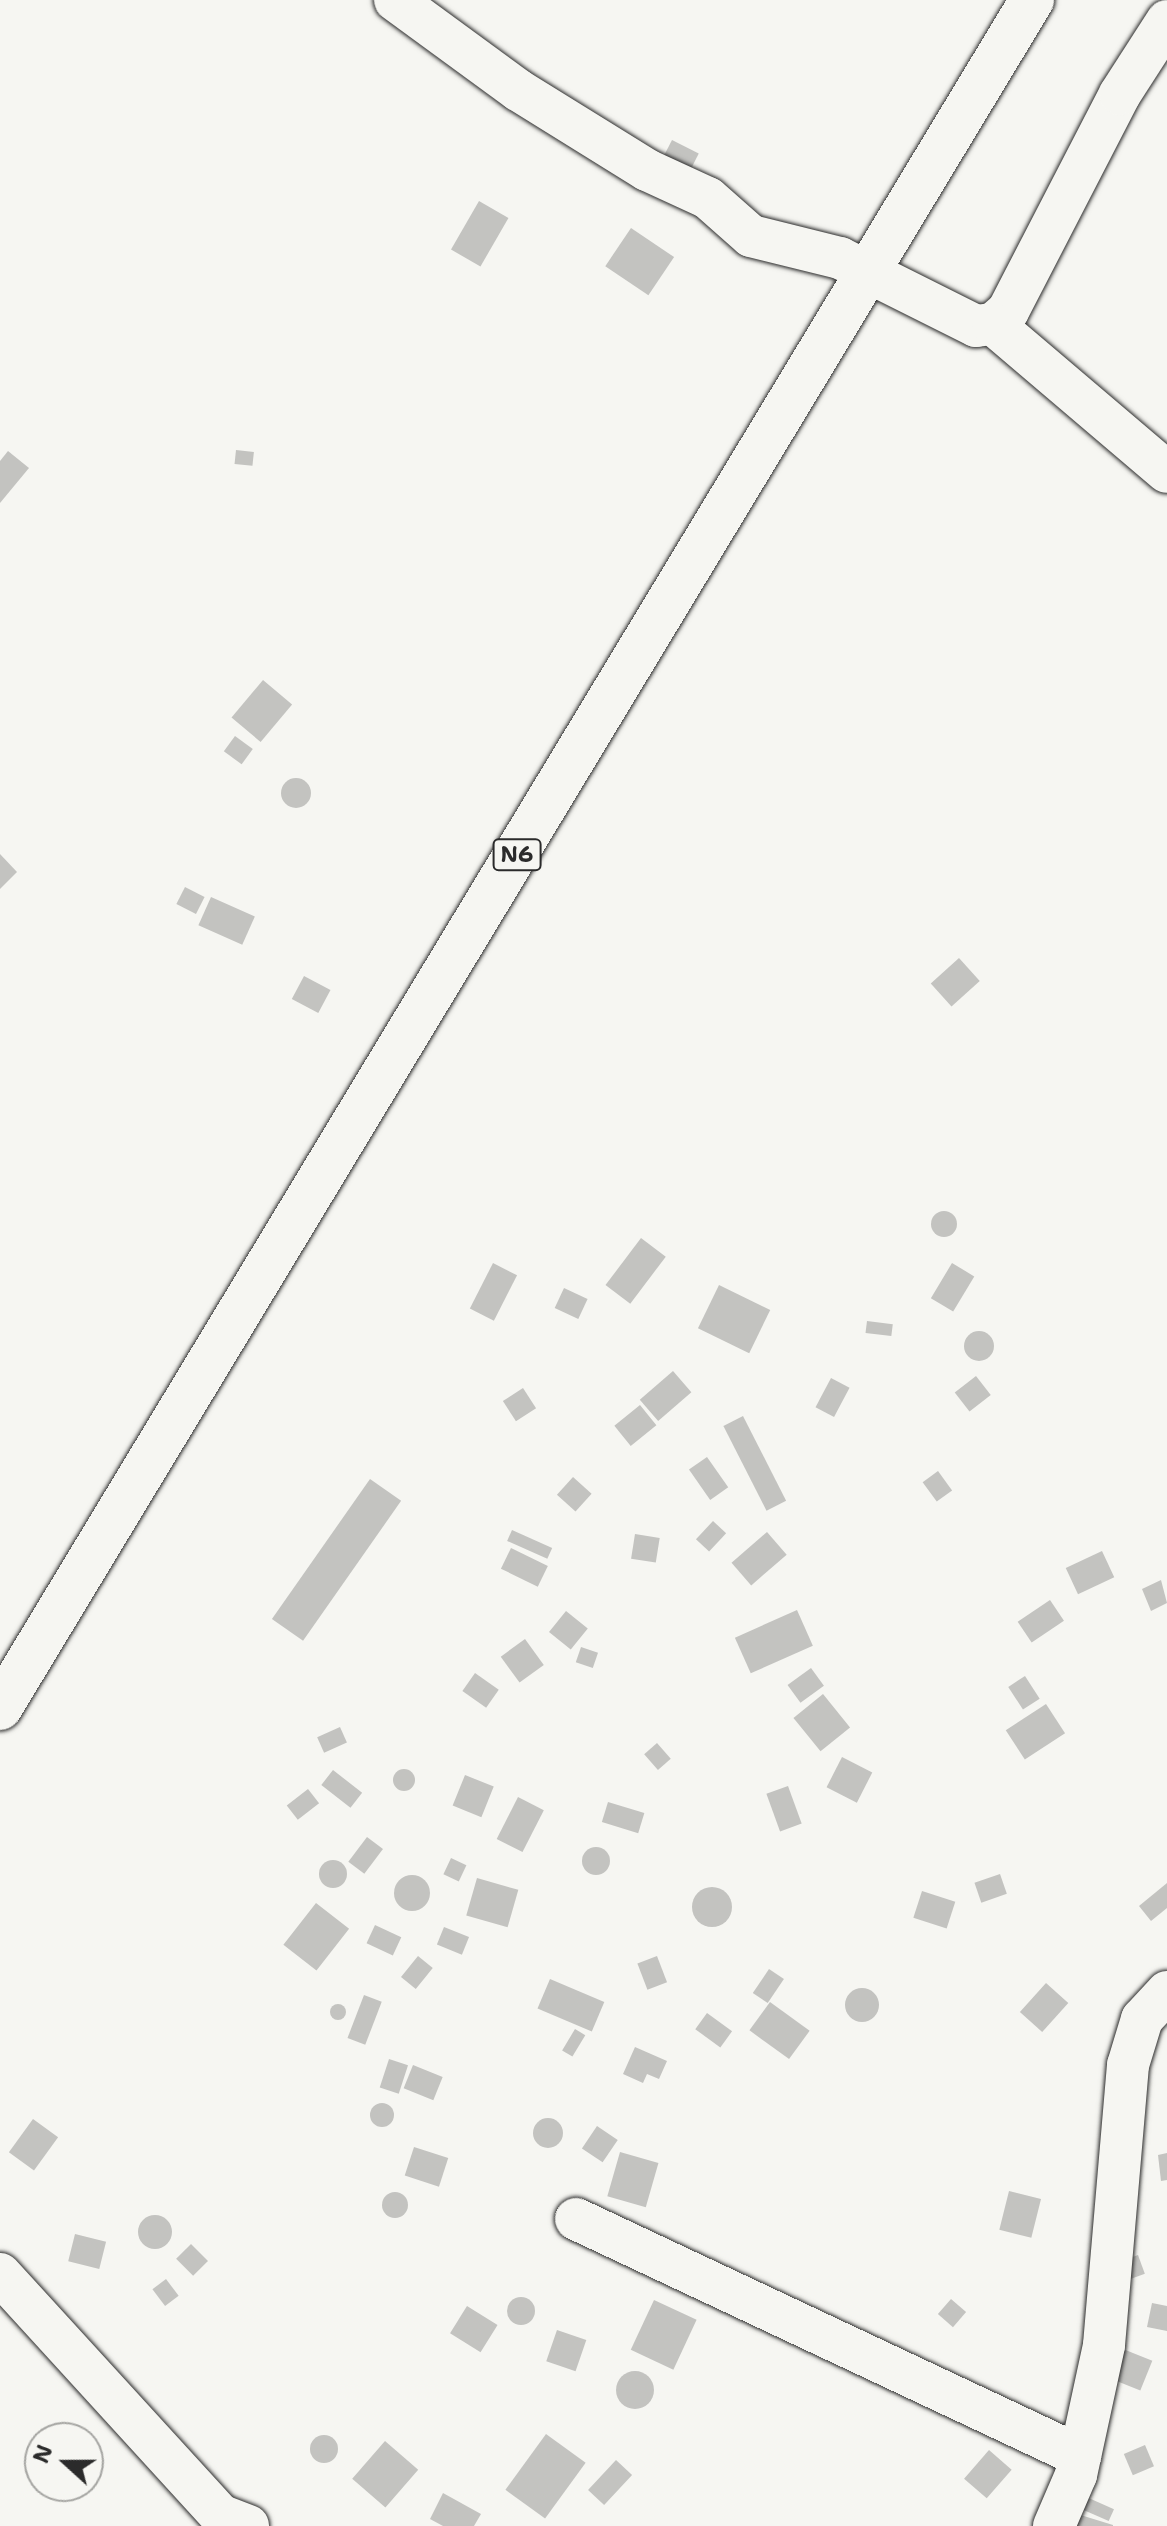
<!DOCTYPE html>
<style>
body{margin:0}
#map{position:relative;width:1167px;height:2526px;overflow:hidden;background:#f6f6f2;font-family:"Shantell Sans",sans-serif}
div>[style]{position:absolute}
.building>*{inset:0;background:#c3c3c0;transform-origin:0 0}
.round{border-radius:50%}
.roads{filter:drop-shadow(0 0 2px #2b2b2b) drop-shadow(0 0 2px #2b2b2b)}
.street>*{height:42px;margin:-21px;padding:0 21px;transform-origin:21px;border-radius:21px;background:#f6f6f2}
.highway>*{height:44px;margin:-22px;padding:0 22px;transform-origin:22px;border-radius:22px;background:#f6f6f2}
span{translate:-50% -50%;white-space:nowrap;text-align:center;line-height:1.15;-webkit-text-stroke:6px #f6f6f2;paint-order:stroke}
.shield-label span{padding:2px 6px;background:#f6f6f2;border:2px solid;border-radius:6px;-webkit-text-stroke-width:0}
.shield-label{font-size:22px;color:#2b2b2b;font-weight:700}
.north{position:absolute;left:24px;top:2422px;width:80px;height:80px;box-sizing:border-box;background:#f6f6f2;border:2px solid #a5a5a2;border-radius:50%;rotate:291deg;font-size:22px;font-weight:700;line-height:32px;text-align:center;color:#2b2b2b}
.north::after{content:'';display:block;margin:auto;width:28px;height:36px;background:#2b2b2b;clip-path:polygon(50% 0,100% 100%,50% 72%,0 100%)}
</style>
<div id="map">
<div class="building">
<div style="left:672px;top:140px;width:30px;height:18px;rotate:27deg"></div>
<div style="left:479px;top:201px;width:34px;height:56px;rotate:30deg"></div>
<div style="left:631px;top:228px;width:52px;height:46px;rotate:34deg"></div>
<div style="left:236px;top:450px;width:18px;height:14px;rotate:6deg"></div>
<div style="clip-path:polygon(8px 451px,29px 468px,0 503px,0 461px)"></div>
<div style="left:263px;top:680px;width:38px;height:49px;rotate:40deg"></div>
<div style="left:235px;top:736px;width:22px;height:19px;rotate:36deg"></div>
<div class="round" style="left:281px;top:778px;width:30px;height:30px"></div>
<div style="clip-path:polygon(0 854px,17px 872px,0 889px)"></div>
<div style="left:185px;top:887px;width:22px;height:19px;rotate:27deg"></div>
<div style="left:211px;top:897px;width:48px;height:31px;rotate:24deg"></div>
<div style="left:959px;top:958px;width:31px;height:38px;rotate:48deg"></div>
<div style="left:304px;top:976px;width:30px;height:26px;rotate:28deg"></div>
<div class="round" style="left:931px;top:1211px;width:26px;height:26px"></div>
<div style="left:641px;top:1238px;width:31px;height:59px;rotate:37deg"></div>
<div style="left:493px;top:1263px;width:27px;height:51px;rotate:27deg"></div>
<div style="left:952px;top:1263px;width:26px;height:41px;rotate:31deg"></div>
<div style="left:719px;top:1285px;width:57px;height:48px;rotate:26deg"></div>
<div style="left:564px;top:1288px;width:26px;height:22px;rotate:25deg"></div>
<div style="left:867px;top:1321px;width:26px;height:12px;rotate:7deg"></div>
<div class="round" style="left:964px;top:1331px;width:30px;height:30px"></div>
<div style="left:673px;top:1371px;width:28px;height:44px;rotate:49deg"></div>
<div style="left:976px;top:1376px;width:24px;height:27px;rotate:52deg"></div>
<div style="left:831px;top:1378px;width:21px;height:33px;rotate:28deg"></div>
<div style="left:523px;top:1388px;width:24px;height:24px;rotate:57deg"></div>
<div style="left:640px;top:1405px;width:26px;height:33px;rotate:51deg"></div>
<div style="left:743px;top:1416px;width:95px;height:22px;rotate:63deg"></div>
<div style="left:707px;top:1457px;width:37px;height:22px;rotate:55deg"></div>
<div style="left:938px;top:1471px;width:24px;height:19px;rotate:54deg"></div>
<div style="left:573px;top:1477px;width:25px;height:24px;rotate:42deg"></div>
<div style="left:370px;top:1479px;width:38px;height:171px;rotate:35deg"></div>
<div style="left:713px;top:1521px;width:18px;height:25px;rotate:43deg"></div>
<div style="left:512px;top:1530px;width:44px;height:12px;rotate:24deg"></div>
<div style="left:767px;top:1532px;width:30px;height:47px;rotate:49deg"></div>
<div style="left:635px;top:1534px;width:25px;height:25px;rotate:9deg"></div>
<div style="left:511px;top:1548px;width:41px;height:23px;rotate:26deg"></div>
<div style="left:1102px;top:1551px;width:29px;height:40px;rotate:65deg"></div>
<div style="clip-path:polygon(1161px 1580px,1167px 1603px,1151px 1611px,1142px 1589px)"></div>
<div style="left:1050px;top:1600px;width:25px;height:39px;rotate:56deg"></div>
<div style="left:797px;top:1610px;width:39px;height:68px;rotate:66deg"></div>
<div style="left:566px;top:1611px;width:28px;height:27px;rotate:39deg"></div>
<div style="left:525px;top:1639px;width:32px;height:30px;rotate:54deg"></div>
<div style="left:581px;top:1647px;width:18px;height:16px;rotate:19deg"></div>
<div style="left:811px;top:1668px;width:22px;height:29px;rotate:54deg"></div>
<div style="left:475px;top:1673px;width:29px;height:22px;rotate:35deg"></div>
<div style="left:1025px;top:1676px;width:27px;height:20px;rotate:57deg"></div>
<div style="left:823px;top:1694px;width:43px;height:38px;rotate:51deg"></div>
<div style="left:1046px;top:1704px;width:35px;height:48px;rotate:57deg"></div>
<div style="left:340px;top:1727px;width:17px;height:25px;rotate:66deg"></div>
<div style="left:657px;top:1743px;width:21px;height:17px;rotate:49deg"></div>
<div style="left:842px;top:1757px;width:34px;height:34px;rotate:27deg"></div>
<div class="round" style="left:393px;top:1769px;width:22px;height:22px"></div>
<div style="left:333px;top:1770px;width:37px;height:19px;rotate:38deg"></div>
<div style="left:465px;top:1775px;width:31px;height:33px;rotate:22deg"></div>
<div style="left:788px;top:1786px;width:40px;height:23px;rotate:70deg"></div>
<div style="left:308px;top:1789px;width:18px;height:27px;rotate:52deg"></div>
<div style="left:518px;top:1797px;width:29px;height:47px;rotate:27deg"></div>
<div style="left:608px;top:1802px;width:38px;height:21px;rotate:17deg"></div>
<div style="left:367px;top:1837px;width:20px;height:31px;rotate:37deg"></div>
<div class="round" style="left:582px;top:1847px;width:28px;height:28px"></div>
<div style="left:451px;top:1858px;width:17px;height:18px;rotate:25deg"></div>
<div class="round" style="left:319px;top:1860px;width:28px;height:28px"></div>
<div style="left:1000px;top:1874px;width:21px;height:27px;rotate:71deg"></div>
<div class="round" style="left:394px;top:1875px;width:36px;height:36px"></div>
<div style="left:477px;top:1878px;width:43px;height:39px;rotate:16deg"></div>
<div style="clip-path:polygon(1167px 1883px,1167px 1908px,1151px 1921px,1139px 1906px)"></div>
<div class="round" style="left:692px;top:1887px;width:40px;height:40px"></div>
<div style="left:922px;top:1891px;width:35px;height:28px;rotate:18deg"></div>
<div style="left:316px;top:1903px;width:42px;height:53px;rotate:38deg"></div>
<div style="left:375px;top:1925px;width:29px;height:20px;rotate:25deg"></div>
<div style="left:444px;top:1927px;width:27px;height:19px;rotate:22deg"></div>
<div style="left:418px;top:1956px;width:19px;height:27px;rotate:39deg"></div>
<div style="left:657px;top:1956px;width:28px;height:21px;rotate:69deg"></div>
<div style="left:769px;top:1969px;width:18px;height:29px;rotate:34deg"></div>
<div style="left:550px;top:1979px;width:59px;height:32px;rotate:23deg"></div>
<div style="left:1046px;top:1983px;width:30px;height:39px;rotate:42deg"></div>
<div class="round" style="left:845px;top:1988px;width:34px;height:34px"></div>
<div style="left:364px;top:1995px;width:19px;height:46px;rotate:21deg"></div>
<div style="left:770px;top:2002px;width:49px;height:35px;rotate:36deg"></div>
<div class="round" style="left:330px;top:2004px;width:16px;height:16px"></div>
<div style="left:707px;top:2013px;width:31px;height:20px;rotate:36deg"></div>
<div style="left:575px;top:2029px;width:12px;height:25px;rotate:31deg"></div>
<div style="clip-path:polygon(635px 2047px,667px 2061px,659px 2079px,647px 2074px,643px 2083px,623px 2074px)"></div>
<div style="left:389px;top:2059px;width:20px;height:30px;rotate:18deg"></div>
<div style="left:413px;top:2065px;width:32px;height:25px;rotate:22deg"></div>
<div class="round" style="left:370px;top:2103px;width:24px;height:24px"></div>
<div class="round" style="left:533px;top:2118px;width:30px;height:30px"></div>
<div style="left:33px;top:2119px;width:31px;height:41px;rotate:36deg"></div>
<div style="left:597px;top:2126px;width:25px;height:27px;rotate:34deg"></div>
<div style="left:414px;top:2147px;width:36px;height:30px;rotate:18deg"></div>
<div style="left:620px;top:2152px;width:40px;height:46px;rotate:16deg"></div>
<div style="clip-path:polygon(1167px 2153px,1167px 2180px,1161px 2181px,1158px 2155px)"></div>
<div style="left:1009px;top:2191px;width:33px;height:40px;rotate:14deg"></div>
<div class="round" style="left:382px;top:2192px;width:26px;height:26px"></div>
<div class="round" style="left:138px;top:2215px;width:34px;height:34px"></div>
<div style="left:75px;top:2234px;width:32px;height:28px;rotate:14deg"></div>
<div style="left:191px;top:2244px;width:24px;height:21px;rotate:45deg"></div>
<div style="left:1138px;top:2255px;width:20px;height:16px;rotate:70deg"></div>
<div style="left:166px;top:2279px;width:21px;height:17px;rotate:53deg"></div>
<div class="round" style="left:507px;top:2297px;width:28px;height:28px"></div>
<div style="left:951px;top:2299px;width:20px;height:20px;rotate:41deg"></div>
<div style="left:654px;top:2300px;width:47px;height:55px;rotate:25deg"></div>
<div style="clip-path:polygon(1152px 2303px,1167px 2306px,1167px 2331px,1147px 2327px)"></div>
<div style="left:467px;top:2306px;width:36px;height:32px;rotate:32deg"></div>
<div style="left:557px;top:2330px;width:31px;height:33px;rotate:19deg"></div>
<div style="left:1118px;top:2347px;width:37px;height:32px;rotate:22deg"></div>
<div class="round" style="left:616px;top:2371px;width:38px;height:38px"></div>
<div style="left:546px;top:2434px;width:49px;height:69px;rotate:36deg"></div>
<div class="round" style="left:310px;top:2435px;width:28px;height:28px"></div>
<div style="left:385px;top:2441px;width:44px;height:50px;rotate:41deg"></div>
<div style="left:1145px;top:2445px;width:23px;height:23px;rotate:67deg"></div>
<div style="left:989px;top:2450px;width:30px;height:38px;rotate:41deg"></div>
<div style="left:616px;top:2460px;width:22px;height:41px;rotate:43deg"></div>
<div style="clip-path:polygon(443px 2493px,481px 2514px,474px 2526px,443px 2526px,430px 2519px)"></div>
<div style="left:1082px;top:2495px;width:35px;height:13px;rotate:24deg"></div>
<div style="clip-path:polygon(1074px 2513px,1113px 2525px,1113px 2526px,1070px 2526px)"></div>
</div>
<div class="roads">
<div class="street">
<div style="left:395px;top:0;width:152px;rotate:36.2deg"></div>
<div style="left:518px;top:90px;width:152px;rotate:31.8deg"></div>
<div style="left:647px;top:170px;width:67px;rotate:24.7deg"></div>
<div style="left:708px;top:198px;width:57px;rotate:41.5deg"></div>
<div style="left:751px;top:236px;width:92px;rotate:13.9deg"></div>
<div style="left:840px;top:258px;width:152px;rotate:26.6deg"></div>
<div style="left:976px;top:326px;width:17px;rotate:-7deg"></div>
<div style="left:993px;top:324px;width:20px;rotate:-41deg"></div>
<div style="left:1008px;top:311px;width:244px;rotate:-62.7deg"></div>
<div style="left:1120px;top:94px;width:87px;rotate:-57.2deg"></div>
<div style="left:993px;top:324px;width:228px;rotate:40.4deg"></div>
<div style="left:576px;top:2219px;width:557px;rotate:25.18deg"></div>
<div style="left:0;top:2274px;width:326px;rotate:47.6deg"></div>
<div style="left:220px;top:2515px;width:30px;rotate:21deg"></div>
<div style="left:1054px;top:2526px;width:56px;rotate:-66.7deg"></div>
<div style="left:1076px;top:2475px;width:133px;rotate:-77.8deg"></div>
<div style="left:1104px;top:2345px;width:281px;rotate:-85.1deg"></div>
<div style="left:1128px;top:2065px;width:48px;rotate:-73.1deg"></div>
<div style="left:1142px;top:2019px;width:37px;rotate:-47deg"></div>
</div>
<div class="highway">
<div style="left:0;top:1708px;width:1996px;rotate:-58.86deg"></div>
</div>
</div>
<div class="shield-label">
<span style="left:517px;top:855px">N6</span>
</div>
<div class="north">N</div>
</div>
